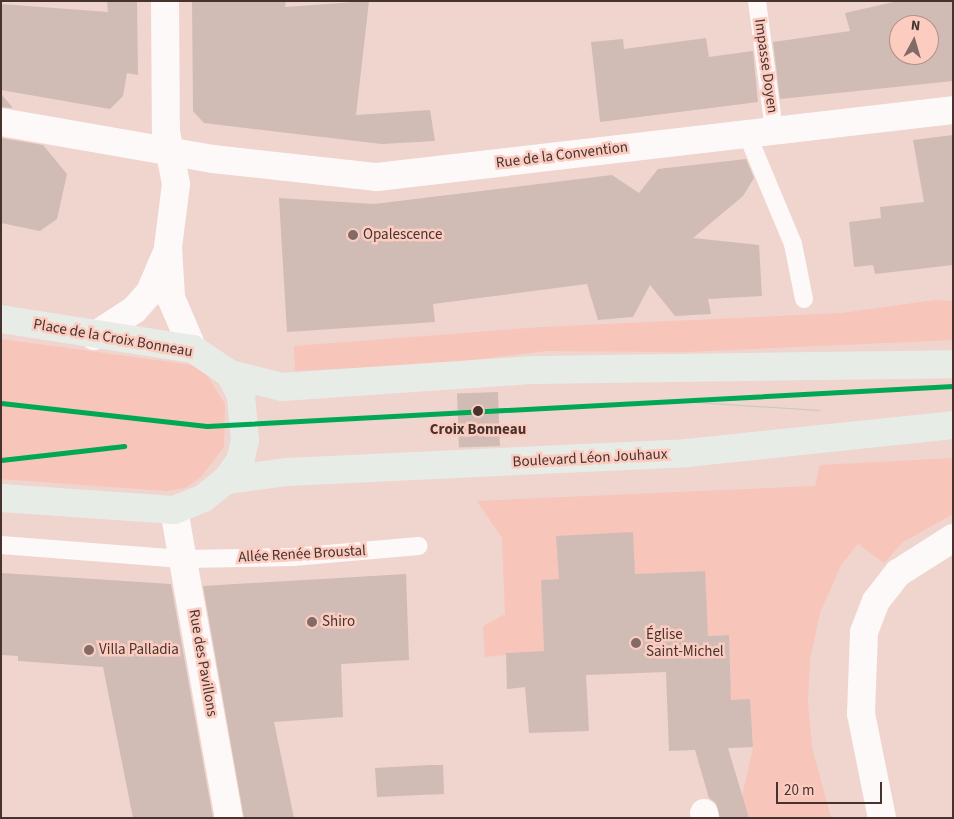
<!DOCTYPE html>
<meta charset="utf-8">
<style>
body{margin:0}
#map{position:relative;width:954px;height:819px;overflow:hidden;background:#f0d4ce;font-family:"Source Sans 3",sans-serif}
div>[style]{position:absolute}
.green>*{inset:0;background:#f7c5b9}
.building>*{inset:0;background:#d0bcb4;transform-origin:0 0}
.lane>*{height:18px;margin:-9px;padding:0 9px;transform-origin:9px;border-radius:9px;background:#fdf9f8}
.street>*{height:28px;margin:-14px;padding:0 14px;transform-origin:14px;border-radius:14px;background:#fdf9f8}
.secondary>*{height:28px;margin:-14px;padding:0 14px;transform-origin:14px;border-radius:14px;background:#fdf9f8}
.primary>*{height:28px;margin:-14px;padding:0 14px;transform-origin:14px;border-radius:14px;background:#e8ece6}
.tram>*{height:1px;margin:-0.5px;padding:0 0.5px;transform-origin:0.5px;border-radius:0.5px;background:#cbc5c3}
.tram-1>*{height:5px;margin:-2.5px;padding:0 2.5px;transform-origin:2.5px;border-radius:2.5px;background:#00a754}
.dots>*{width:14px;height:14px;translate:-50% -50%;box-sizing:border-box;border:2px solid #fdccc1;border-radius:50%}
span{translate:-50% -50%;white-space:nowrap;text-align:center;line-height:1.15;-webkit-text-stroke:5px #fdccc1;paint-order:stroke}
.street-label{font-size:15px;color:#46332e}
.poi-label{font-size:15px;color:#46332e}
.left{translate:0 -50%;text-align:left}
.stop-label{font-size:15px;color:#46332e;font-weight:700}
.frame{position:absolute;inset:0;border:2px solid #46332e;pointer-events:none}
.north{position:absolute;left:889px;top:15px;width:50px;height:50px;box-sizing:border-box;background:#fdccc1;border:1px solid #b48f86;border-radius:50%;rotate:6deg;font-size:14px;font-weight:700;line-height:20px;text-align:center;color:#46332e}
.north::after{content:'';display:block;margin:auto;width:18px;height:22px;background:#826b66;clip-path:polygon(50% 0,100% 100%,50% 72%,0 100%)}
.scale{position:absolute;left:776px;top:782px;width:106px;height:22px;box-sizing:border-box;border:2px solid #46332e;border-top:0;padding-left:6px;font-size:15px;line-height:18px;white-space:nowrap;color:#46332e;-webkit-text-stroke:4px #fdccc1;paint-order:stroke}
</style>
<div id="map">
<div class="green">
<div style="clip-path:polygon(935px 300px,953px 301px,953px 340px,684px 352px,546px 351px,439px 364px,295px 371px,294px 346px,542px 327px,842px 313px)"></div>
<div style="clip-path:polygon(1px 339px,192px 365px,205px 372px,225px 404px,224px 447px,201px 477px,185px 488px,167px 491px,1px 479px)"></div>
<div style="clip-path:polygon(953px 458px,953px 514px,903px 542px,884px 563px,858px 544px,841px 565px,820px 613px,810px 659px,808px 702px,812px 747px,831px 818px,749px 818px,742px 797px,753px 747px,750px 700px,717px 700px,728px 635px,708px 636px,704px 571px,541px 580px,544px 651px,485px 657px,483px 626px,505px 614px,502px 538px,477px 501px,815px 486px,820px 465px)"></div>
</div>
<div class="building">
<div style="clip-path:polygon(107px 1px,137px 1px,138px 75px,127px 73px,123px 96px,110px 109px,1px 90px,1px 4px,108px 12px)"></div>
<div style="clip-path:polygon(192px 1px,286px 1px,285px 7px,369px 1px,356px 115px,430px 110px,435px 141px,382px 144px,204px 123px,193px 111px)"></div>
<div style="clip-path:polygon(evenodd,898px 1px,953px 1px,953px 81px,780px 99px,773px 42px,850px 31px,845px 13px,898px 1px,899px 25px,929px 25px,929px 55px,899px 55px,899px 25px)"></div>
<div style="clip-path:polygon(706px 38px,709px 57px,753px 51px,758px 102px,600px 122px,591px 42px,623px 39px,624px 49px)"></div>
<div style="clip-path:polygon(1px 94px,13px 108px,1px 107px)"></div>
<div style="clip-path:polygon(953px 135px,953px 265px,875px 274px,873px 265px,854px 267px,849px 222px,881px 218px,880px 207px,924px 202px,913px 140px)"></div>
<div style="clip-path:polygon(1px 138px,43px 145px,67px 174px,57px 219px,40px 231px,1px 223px)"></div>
<div style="clip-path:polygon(746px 159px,754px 178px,743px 196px,693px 238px,759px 245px,762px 296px,708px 299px,711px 314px,675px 316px,650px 285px,633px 317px,598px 320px,587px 284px,433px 304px,435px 322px,287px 332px,279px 198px,374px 204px,612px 175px,639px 193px,658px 169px)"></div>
<div style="left:498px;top:392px;width:54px;height:41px;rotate:88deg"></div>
<div style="clip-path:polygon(633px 532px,635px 574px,705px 571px,708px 636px,729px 635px,731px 700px,750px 699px,753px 747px,728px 748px,749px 818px,720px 818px,716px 803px,709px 798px,695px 750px,669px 751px,666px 672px,586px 675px,589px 731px,529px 733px,525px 687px,507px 689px,506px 653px,544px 651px,541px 580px,559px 579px,556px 536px)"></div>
<div style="clip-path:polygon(1px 573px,171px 584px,213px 818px,133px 818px,103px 667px,18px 661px,18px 656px,1px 655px)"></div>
<div style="clip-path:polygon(406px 574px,409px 660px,341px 664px,343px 717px,274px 722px,294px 818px,244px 818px,203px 586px)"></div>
<div style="clip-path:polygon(430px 765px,443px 765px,444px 794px,377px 797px,375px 768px)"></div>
</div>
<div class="lane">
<div style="left:757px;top:1px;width:131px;rotate:82.5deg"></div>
<div style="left:747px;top:134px;width:119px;rotate:67.3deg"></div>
<div style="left:793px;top:244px;width:56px;rotate:78.7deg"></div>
<div style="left:1px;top:545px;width:185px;rotate:4.4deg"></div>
<div style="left:185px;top:559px;width:108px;rotate:-1.1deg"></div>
<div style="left:293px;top:557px;width:126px;rotate:-5deg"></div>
</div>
<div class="street">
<div style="left:1px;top:122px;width:215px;rotate:9.9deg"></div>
<div style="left:213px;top:159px;width:165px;rotate:6.3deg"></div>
<div style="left:377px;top:177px;width:580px;rotate:-6.63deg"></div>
<div style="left:174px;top:510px;width:313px;rotate:79.9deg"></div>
<div style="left:704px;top:813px;width:5px;rotate:79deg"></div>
<div style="left:882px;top:818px;width:106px;rotate:-101.4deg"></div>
<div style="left:861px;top:714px;width:82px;rotate:-87.9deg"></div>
<div style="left:864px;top:632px;width:33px;rotate:-69deg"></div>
<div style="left:876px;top:601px;width:36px;rotate:-52deg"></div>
<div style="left:898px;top:573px;width:65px;rotate:-32.5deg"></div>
</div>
<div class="secondary">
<div style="left:165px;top:1px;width:131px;rotate:89.6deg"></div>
<div style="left:166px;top:132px;width:53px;rotate:79.1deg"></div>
<div style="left:176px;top:184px;width:64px;rotate:97.2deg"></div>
<div style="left:168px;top:247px;width:51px;rotate:86.6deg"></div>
<div style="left:171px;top:298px;width:56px;rotate:66.7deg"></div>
<div style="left:94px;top:336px;width:48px;rotate:-33deg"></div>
<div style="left:134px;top:310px;width:24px;rotate:-48deg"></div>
<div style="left:150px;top:292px;width:39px;rotate:-67deg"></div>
</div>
<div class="primary">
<div style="left:1px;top:319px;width:194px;rotate:8.9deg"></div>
<div style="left:193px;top:349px;width:45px;rotate:34deg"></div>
<div style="left:230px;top:374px;width:25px;rotate:63deg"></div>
<div style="left:241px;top:396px;width:44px;rotate:84.8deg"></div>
<div style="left:245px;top:440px;width:22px;rotate:103deg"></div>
<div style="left:240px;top:461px;width:24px;rotate:126deg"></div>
<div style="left:226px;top:480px;width:28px;rotate:141deg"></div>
<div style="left:204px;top:498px;width:32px;rotate:158deg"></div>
<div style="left:174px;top:510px;width:173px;rotate:-176deg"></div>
<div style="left:230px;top:374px;width:54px;rotate:14deg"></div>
<div style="left:282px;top:387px;width:252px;rotate:-3.9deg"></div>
<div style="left:533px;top:370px;width:420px;rotate:-0.8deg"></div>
<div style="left:226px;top:480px;width:62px;rotate:-7.5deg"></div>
<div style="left:287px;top:472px;width:400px;rotate:-2.7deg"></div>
<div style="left:687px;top:453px;width:267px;rotate:-6deg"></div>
</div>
<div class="tram">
<div style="left:664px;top:400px;width:156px;rotate:3.7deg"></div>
</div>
<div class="tram-1">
<div style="left:1px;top:403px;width:207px;rotate:6.4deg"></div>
<div style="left:207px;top:426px;width:747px;rotate:-3.07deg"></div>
<div style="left:1px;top:460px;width:124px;rotate:-6.5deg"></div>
</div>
<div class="dots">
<div style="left:353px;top:235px;background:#826b66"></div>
<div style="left:478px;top:411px;background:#46332e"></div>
<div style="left:312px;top:622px;background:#826b66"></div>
<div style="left:636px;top:643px;background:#826b66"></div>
<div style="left:89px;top:650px;background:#826b66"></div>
</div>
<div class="street-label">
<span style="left:766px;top:66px;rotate:82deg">Impasse Doyen</span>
<span style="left:562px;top:155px;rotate:-7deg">Rue de la Convention</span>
<span style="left:113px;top:338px;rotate:10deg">Place de la Croix Bonneau</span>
<span style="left:590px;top:458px;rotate:-3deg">Boulevard Léon Jouhaux</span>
<span style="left:302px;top:554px;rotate:-3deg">Allée Renée Broustal</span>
<span style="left:203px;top:663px;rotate:80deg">Rue des Pavillons</span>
</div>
<div class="poi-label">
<span class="left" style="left:363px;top:235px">Opalescence</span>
<span class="left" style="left:322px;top:622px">Shiro</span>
<span class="left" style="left:646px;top:643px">Église<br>Saint-Michel</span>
<span class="left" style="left:99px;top:650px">Villa Palladia</span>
</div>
<div class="stop-label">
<span style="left:478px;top:430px">Croix Bonneau</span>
</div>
<div class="frame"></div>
<div class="north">N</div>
<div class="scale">20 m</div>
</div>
